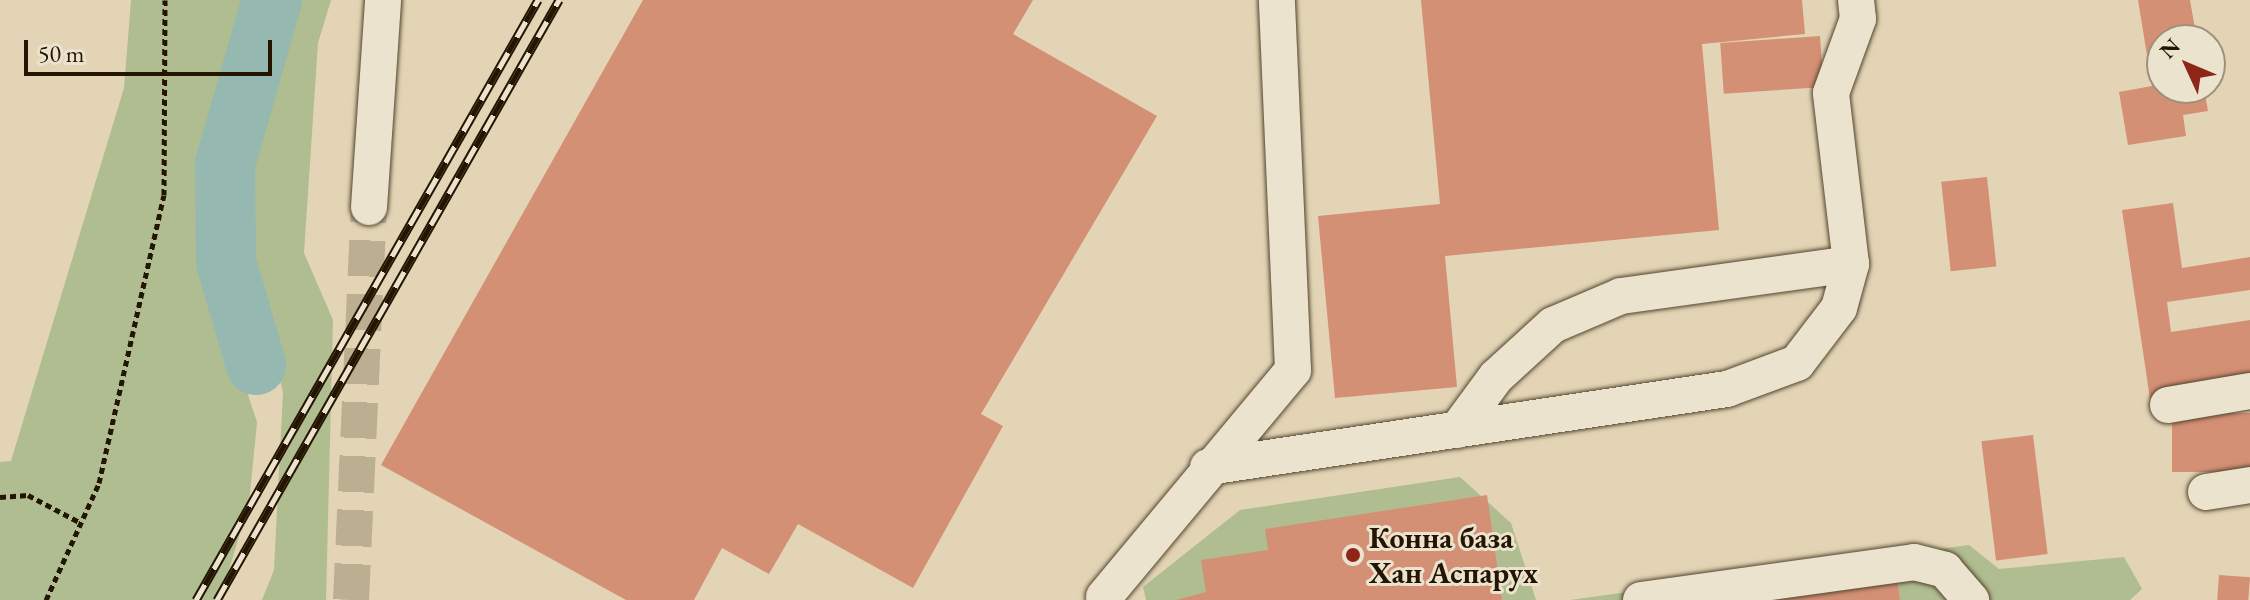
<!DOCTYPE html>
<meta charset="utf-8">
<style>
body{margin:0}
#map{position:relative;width:2250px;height:600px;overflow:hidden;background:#e2d4b5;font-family:"EB Garamond",serif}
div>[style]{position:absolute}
.green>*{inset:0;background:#afbd90}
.river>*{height:60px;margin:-30px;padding:0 30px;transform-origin:30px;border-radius:30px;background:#95b8b1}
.building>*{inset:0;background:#d49075;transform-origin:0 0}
.minor-tunnel>*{height:36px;margin-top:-18px;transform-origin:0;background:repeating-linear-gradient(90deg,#bcae91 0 36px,transparent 0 54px)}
.path>*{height:5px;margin-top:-2.5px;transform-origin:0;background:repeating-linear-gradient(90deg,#231501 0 6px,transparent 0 10px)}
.roads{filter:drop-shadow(0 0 2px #53452e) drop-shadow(0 0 2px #53452e)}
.minor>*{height:36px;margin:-18px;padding:0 18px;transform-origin:18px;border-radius:18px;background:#ece3cf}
.rail>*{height:9px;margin-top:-4.5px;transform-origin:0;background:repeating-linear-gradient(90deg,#ece3cf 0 18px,#231501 0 36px);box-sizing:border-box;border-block:2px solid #231501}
.dots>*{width:22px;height:22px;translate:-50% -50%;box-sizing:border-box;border:4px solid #ece3cf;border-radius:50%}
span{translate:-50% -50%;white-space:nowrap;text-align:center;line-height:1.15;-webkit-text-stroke:6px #ece3cf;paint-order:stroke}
.poi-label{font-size:30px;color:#231501;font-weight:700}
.left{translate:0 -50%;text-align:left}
.north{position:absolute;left:2146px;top:24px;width:80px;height:80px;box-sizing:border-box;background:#ece3cf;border:2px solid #9c917d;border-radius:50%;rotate:314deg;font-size:22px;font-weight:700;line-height:32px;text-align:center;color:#231501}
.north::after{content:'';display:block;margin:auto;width:28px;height:36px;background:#8f2418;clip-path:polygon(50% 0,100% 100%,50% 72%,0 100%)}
.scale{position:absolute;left:24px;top:40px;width:248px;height:36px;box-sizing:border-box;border:4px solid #231501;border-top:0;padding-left:10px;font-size:24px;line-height:28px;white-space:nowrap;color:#231501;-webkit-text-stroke:6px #ece3cf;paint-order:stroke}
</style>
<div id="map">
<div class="green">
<div style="clip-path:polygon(131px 0,254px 0,232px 67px,208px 199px,211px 283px,257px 422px,249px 503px,220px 600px,0 600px,0 462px,11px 461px,124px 88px)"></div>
<div style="clip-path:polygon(290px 0,331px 0,318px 43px,304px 253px,333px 320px,326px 600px,262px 600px,274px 570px,283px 392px,245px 246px,245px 171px)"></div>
<div style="clip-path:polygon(1460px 477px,1511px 523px,1536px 600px,1146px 600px,1143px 587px,1240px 510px)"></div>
<div style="clip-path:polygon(1969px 545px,1999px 569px,2124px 557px,2142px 589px,2130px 600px,1570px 600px)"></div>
</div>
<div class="river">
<div style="left:256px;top:365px;width:107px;rotate:-106.2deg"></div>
<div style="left:226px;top:262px;width:98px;rotate:-90.6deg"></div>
<div style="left:225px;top:164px;width:171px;rotate:-74deg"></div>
</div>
<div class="building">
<div style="clip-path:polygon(643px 0,1033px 0,1013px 34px,1157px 116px,981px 414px,1003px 426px,913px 588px,798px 524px,769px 574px,722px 548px,694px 600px,626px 600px,381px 465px)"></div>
<div style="clip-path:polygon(1421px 0,1802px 0,1805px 34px,1702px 44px,1719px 230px,1445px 256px,1457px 387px,1335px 398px,1318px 216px,1440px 204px)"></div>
<div style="clip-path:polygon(2138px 0,2190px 0,2197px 40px,2162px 40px,2162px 88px,2204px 88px,2208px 111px,2183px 115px,2186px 136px,2128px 145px,2119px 92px,2152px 86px)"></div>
<div style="left:1820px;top:36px;width:51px;height:100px;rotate:86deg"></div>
<div style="left:1987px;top:177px;width:90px;height:46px;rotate:84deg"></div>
<div style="clip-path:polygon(2173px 203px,2182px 268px,2250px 257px,2250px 290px,2167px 302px,2171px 332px,2250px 320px,2250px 384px,2150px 399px,2122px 210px)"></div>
<div style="left:2250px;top:413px;width:59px;height:78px;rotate:90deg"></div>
<div style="left:2033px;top:435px;width:120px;height:52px;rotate:83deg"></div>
<div style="clip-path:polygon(1487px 495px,1502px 600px,1176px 600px,1206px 592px,1201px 560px,1268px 550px,1265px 529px)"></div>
<div style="clip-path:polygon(1896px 572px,1900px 600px,1727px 600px)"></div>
<div style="left:2219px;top:575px;width:31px;height:25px;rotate:4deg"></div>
</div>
<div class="minor-tunnel">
<div style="left:351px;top:600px;width:393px;rotate:-87.4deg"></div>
</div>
<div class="path">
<div style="left:0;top:497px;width:28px;rotate:-4deg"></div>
<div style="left:28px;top:495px;width:60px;rotate:27.8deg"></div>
<div style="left:46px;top:600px;width:128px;rotate:-65.6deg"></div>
<div style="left:99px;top:483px;width:295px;rotate:-77.3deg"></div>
<div style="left:164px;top:195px;width:195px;rotate:-89.7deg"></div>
</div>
<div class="roads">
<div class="minor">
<div style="left:369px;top:207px;width:207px;rotate:-86.1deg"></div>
<div style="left:2168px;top:405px;width:83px;rotate:-9.7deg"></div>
<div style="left:1457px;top:430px;width:66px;rotate:-53.7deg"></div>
<div style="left:1496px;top:377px;width:77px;rotate:-42.4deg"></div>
<div style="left:1553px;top:325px;width:74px;rotate:-23.1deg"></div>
<div style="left:1621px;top:296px;width:232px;rotate:-7.9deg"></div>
<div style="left:1208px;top:467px;width:525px;rotate:-8.55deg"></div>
<div style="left:1727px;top:389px;width:75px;rotate:-20.4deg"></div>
<div style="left:1797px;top:363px;width:69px;rotate:-52.6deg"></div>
<div style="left:1839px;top:308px;width:46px;rotate:-74.7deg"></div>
<div style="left:1851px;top:264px;width:172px;rotate:-96.7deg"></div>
<div style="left:1831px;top:93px;width:79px;rotate:-70deg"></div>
<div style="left:1858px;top:19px;width:19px;rotate:-96deg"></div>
<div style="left:2206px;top:492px;width:45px;rotate:-9deg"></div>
<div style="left:1104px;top:597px;width:295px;rotate:-50.2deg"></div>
<div style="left:1293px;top:370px;width:370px;rotate:-92.5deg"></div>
<div style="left:1641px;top:600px;width:276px;rotate:-7.9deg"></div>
<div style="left:1914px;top:562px;width:32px;rotate:14deg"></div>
<div style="left:1945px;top:570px;width:40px;rotate:49deg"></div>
</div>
</div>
<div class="rail">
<div style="left:196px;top:600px;width:691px;rotate:-60.32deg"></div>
<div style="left:217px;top:600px;width:691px;rotate:-60.32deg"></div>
</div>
<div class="dots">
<div style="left:1353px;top:555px;background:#8f2418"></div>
</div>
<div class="poi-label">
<span class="left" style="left:1369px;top:555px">Конна база<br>Хан Аспарух</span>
</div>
<div class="north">N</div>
<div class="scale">50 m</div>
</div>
